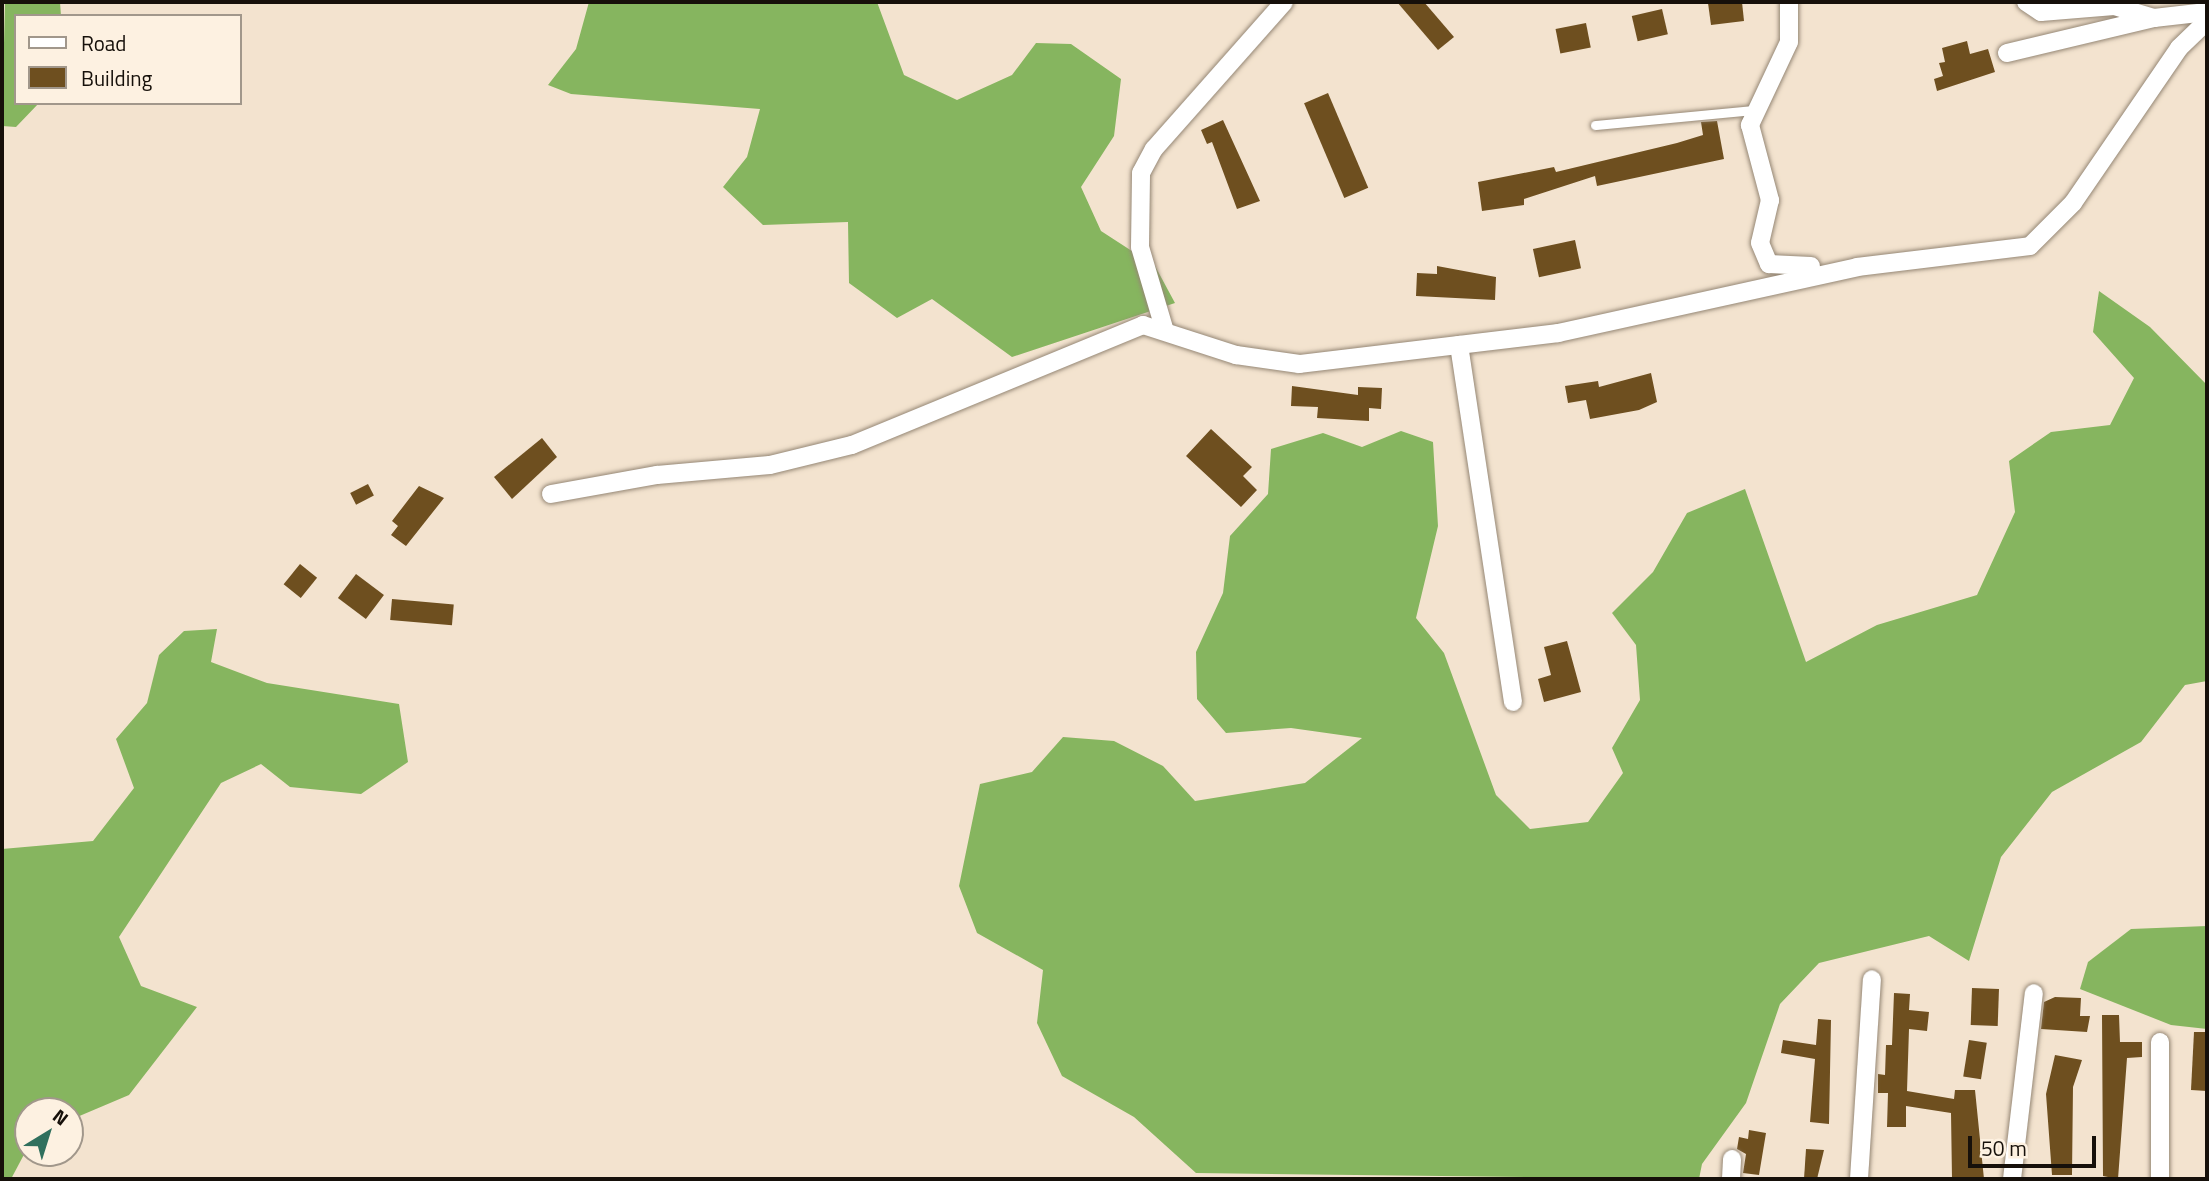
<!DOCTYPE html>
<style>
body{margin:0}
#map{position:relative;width:2209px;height:1181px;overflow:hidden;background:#f3e3cf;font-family:"Titillium Web",sans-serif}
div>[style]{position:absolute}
.forest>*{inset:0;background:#86b55f}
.building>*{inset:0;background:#6e4f1f;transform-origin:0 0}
.roads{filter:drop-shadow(0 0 2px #958775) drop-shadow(0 0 2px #958775)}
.service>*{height:9px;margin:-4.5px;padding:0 4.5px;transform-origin:4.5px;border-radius:4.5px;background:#fff}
.minor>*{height:18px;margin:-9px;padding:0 9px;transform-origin:9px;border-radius:9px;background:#fff}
span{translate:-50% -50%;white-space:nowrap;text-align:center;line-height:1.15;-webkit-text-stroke:7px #fdf1e1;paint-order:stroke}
.frame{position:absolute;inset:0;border:4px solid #16100a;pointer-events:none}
.legend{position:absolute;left:14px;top:14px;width:228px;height:91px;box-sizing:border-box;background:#fdf1e1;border:2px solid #a1978b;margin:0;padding:9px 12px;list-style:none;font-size:21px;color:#16100a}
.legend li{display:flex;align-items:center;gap:14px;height:35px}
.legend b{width:35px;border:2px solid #a1978b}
.north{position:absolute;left:14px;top:1097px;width:70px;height:70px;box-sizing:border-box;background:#fdf1e1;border:2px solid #a1978b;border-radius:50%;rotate:38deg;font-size:19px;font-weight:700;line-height:28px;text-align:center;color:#16100a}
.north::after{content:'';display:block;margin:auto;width:24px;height:32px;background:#30705d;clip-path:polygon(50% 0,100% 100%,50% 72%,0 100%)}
.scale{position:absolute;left:1968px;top:1136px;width:128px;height:32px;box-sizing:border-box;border:4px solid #16100a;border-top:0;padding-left:9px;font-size:21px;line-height:24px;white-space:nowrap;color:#16100a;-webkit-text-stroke:5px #fdf1e1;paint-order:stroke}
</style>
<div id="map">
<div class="forest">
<div style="clip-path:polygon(5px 2px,60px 2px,61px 16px,16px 16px,16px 103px,39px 103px,16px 127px,2px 126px)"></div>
<div style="clip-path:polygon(589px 2px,877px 2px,904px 75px,957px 100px,1012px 75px,1036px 43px,1071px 44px,1121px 79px,1114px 136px,1081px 187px,1101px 231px,1155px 266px,1175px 303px,1012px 357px,932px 299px,897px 318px,849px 283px,848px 222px,763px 225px,723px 187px,747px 157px,760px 109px,571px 94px,548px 85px,576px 49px)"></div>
<div style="clip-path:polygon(2099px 291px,2150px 327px,2207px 385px,2207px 681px,2185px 685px,2141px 742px,2052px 792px,2001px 857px,1969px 961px,1929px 936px,1819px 963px,1780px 1004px,1746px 1103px,1702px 1164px,1699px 1179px,1196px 1173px,1134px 1117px,1062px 1076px,1037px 1023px,1043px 970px,977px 933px,959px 886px,980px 784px,1032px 772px,1063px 737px,1114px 741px,1163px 766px,1195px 801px,1305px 783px,1362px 738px,1291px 728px,1226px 733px,1197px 699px,1196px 652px,1223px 593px,1230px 536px,1268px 494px,1271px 449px,1323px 433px,1362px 447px,1401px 431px,1433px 442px,1438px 526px,1416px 618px,1444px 653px,1496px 795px,1530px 829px,1588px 822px,1623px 773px,1612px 748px,1640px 700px,1636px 645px,1612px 613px,1653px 572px,1687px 513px,1745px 489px,1806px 662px,1877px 625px,1977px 595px,2015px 512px,2009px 461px,2051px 432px,2110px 425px,2134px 378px,2093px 332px)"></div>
<div style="clip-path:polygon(217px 629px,211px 662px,267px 683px,399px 704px,408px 762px,361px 794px,290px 787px,261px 764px,221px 783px,119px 937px,141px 986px,197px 1007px,129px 1095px,70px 1120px,70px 1111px,28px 1111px,28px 1147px,11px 1179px,2px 1179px,2px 849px,93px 841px,134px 788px,116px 739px,147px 703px,159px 655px,184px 631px)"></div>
<div style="clip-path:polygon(2207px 926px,2207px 1029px,2171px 1025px,2080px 989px,2088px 962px,2131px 929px)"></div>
</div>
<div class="building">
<div style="clip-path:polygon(1397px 2px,1424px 2px,1454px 37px,1438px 50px)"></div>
<div style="clip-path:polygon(1742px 2px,1744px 21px,1711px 25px,1708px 3px)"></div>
<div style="left:1662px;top:9px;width:26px;height:31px;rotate:77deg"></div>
<div style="left:1586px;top:23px;width:25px;height:31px;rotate:79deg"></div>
<div style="clip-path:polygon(1967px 41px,1970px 54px,1988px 49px,1995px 72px,1937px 91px,1934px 79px,1943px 76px,1939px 63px,1945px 62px,1942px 48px)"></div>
<div style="left:1328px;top:93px;width:103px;height:26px;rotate:67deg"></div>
<div style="clip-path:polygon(1223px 120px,1260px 201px,1237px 209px,1212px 142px,1207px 144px,1201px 130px)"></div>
<div style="clip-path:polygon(1717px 121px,1724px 159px,1597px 186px,1595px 176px,1524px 199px,1524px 205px,1482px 211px,1478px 182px,1554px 167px,1556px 172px,1677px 143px,1703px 135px,1701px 122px)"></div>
<div style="left:1575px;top:240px;width:29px;height:43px;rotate:78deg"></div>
<div style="clip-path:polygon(1437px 266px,1496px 277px,1495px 300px,1416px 296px,1417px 273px,1437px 274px)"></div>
<div style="clip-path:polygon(1651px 373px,1657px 402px,1639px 410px,1590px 419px,1586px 400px,1568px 403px,1565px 386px,1598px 381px,1599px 387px)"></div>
<div style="clip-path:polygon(1292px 386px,1358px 395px,1358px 387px,1382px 388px,1381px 409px,1369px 408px,1369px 421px,1317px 418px,1318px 407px,1291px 406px)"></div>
<div style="clip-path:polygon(1211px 429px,1252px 467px,1243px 476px,1257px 490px,1241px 507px,1186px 456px)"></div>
<div style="clip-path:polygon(542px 438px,557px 457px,512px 499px,494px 477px)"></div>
<div style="left:368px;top:484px;width:13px;height:20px;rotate:63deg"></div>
<div style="clip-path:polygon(419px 486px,444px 498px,406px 546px,391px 535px,398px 526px,392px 521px)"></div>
<div style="left:300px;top:564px;width:22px;height:26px;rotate:39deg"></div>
<div style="left:356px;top:574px;width:35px;height:30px;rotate:37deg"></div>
<div style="left:392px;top:599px;width:62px;height:21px;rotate:5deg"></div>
<div style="clip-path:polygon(1567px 641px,1581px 692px,1544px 702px,1538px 679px,1551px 675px,1544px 647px)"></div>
<div style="left:1972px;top:988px;width:27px;height:37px;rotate:2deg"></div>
<div style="clip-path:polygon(1894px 993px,1910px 994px,1909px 1010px,1929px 1012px,1927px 1031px,1909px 1029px,1907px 1091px,1954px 1099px,1955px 1090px,1975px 1090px,1984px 1179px,1952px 1179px,1951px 1113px,1906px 1106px,1906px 1127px,1887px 1127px,1888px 1093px,1878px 1093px,1878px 1074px,1885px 1075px,1886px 1045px,1892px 1045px)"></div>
<div style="clip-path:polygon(2055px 997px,2081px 998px,2080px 1016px,2090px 1016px,2087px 1032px,2041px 1029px,2044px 1002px)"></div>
<div style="clip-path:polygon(2102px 1015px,2119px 1015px,2120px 1042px,2142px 1042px,2142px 1057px,2127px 1058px,2118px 1179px,2103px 1176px)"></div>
<div style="clip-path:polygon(1818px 1019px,1831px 1020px,1829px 1124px,1810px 1122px,1815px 1059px,1781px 1053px,1783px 1040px,1816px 1045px)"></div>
<div style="clip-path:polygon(2194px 1032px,2207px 1032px,2207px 1091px,2191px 1090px)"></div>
<div style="left:1969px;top:1040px;width:18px;height:37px;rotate:9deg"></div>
<div style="clip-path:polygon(2055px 1055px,2082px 1060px,2073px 1087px,2072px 1175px,2052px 1175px,2046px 1094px)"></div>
<div style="clip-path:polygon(1749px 1130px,1766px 1133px,1759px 1175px,1743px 1173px,1746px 1154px,1737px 1149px,1739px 1137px,1748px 1139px)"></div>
<div style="clip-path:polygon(1806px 1149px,1824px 1150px,1817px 1179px,1804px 1179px)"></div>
</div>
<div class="roads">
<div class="service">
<div style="left:1595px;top:125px;width:160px;rotate:-5.4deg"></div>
</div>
<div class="minor">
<div style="left:1789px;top:2px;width:40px;rotate:90deg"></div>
<div style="left:1789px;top:42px;width:92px;rotate:115.2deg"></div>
<div style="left:1750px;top:125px;width:78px;rotate:75.1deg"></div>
<div style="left:1770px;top:200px;width:44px;rotate:103.1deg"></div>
<div style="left:1760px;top:243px;width:23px;rotate:67deg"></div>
<div style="left:1769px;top:264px;width:42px;rotate:2.7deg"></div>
<div style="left:2026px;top:2px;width:18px;rotate:34deg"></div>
<div style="left:2041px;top:12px;width:73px;rotate:-4.7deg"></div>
<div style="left:2114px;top:6px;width:42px;rotate:16.7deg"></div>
<div style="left:2154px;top:18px;width:53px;rotate:-6.5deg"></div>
<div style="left:2007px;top:53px;width:151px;rotate:-13.4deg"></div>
<div style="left:1164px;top:328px;width:84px;rotate:-106.5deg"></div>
<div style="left:1140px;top:247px;width:74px;rotate:-89.2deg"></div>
<div style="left:1141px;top:173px;width:27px;rotate:-62deg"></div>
<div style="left:1154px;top:149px;width:196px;rotate:-48.5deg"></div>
<div style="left:1459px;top:345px;width:361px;rotate:81.4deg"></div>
<div style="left:551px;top:494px;width:108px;rotate:-10.2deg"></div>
<div style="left:657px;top:475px;width:113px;rotate:-5.1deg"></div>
<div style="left:770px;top:465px;width:84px;rotate:-13.7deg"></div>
<div style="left:852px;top:445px;width:315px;rotate:-22.4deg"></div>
<div style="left:1143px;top:325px;width:98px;rotate:17.9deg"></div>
<div style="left:1236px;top:355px;width:64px;rotate:8.1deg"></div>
<div style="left:1299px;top:364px;width:261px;rotate:-6.8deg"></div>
<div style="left:1558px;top:333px;width:306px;rotate:-12.4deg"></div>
<div style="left:1857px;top:267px;width:174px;rotate:-6.9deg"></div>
<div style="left:2030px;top:246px;width:61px;rotate:-45deg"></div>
<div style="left:2073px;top:203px;width:188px;rotate:-55.6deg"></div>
<div style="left:2179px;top:48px;width:39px;rotate:-44deg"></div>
<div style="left:1731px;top:1179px;width:20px;rotate:-87deg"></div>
<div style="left:1859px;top:1179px;width:200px;rotate:-86.3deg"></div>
<div style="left:2012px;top:1179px;width:187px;rotate:-83.3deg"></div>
<div style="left:2160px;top:1179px;width:137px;rotate:-90deg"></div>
</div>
</div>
<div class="frame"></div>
<ul class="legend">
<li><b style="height:9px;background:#fff"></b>Road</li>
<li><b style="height:19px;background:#6e4f1f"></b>Building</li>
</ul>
<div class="north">N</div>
<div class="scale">50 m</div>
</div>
